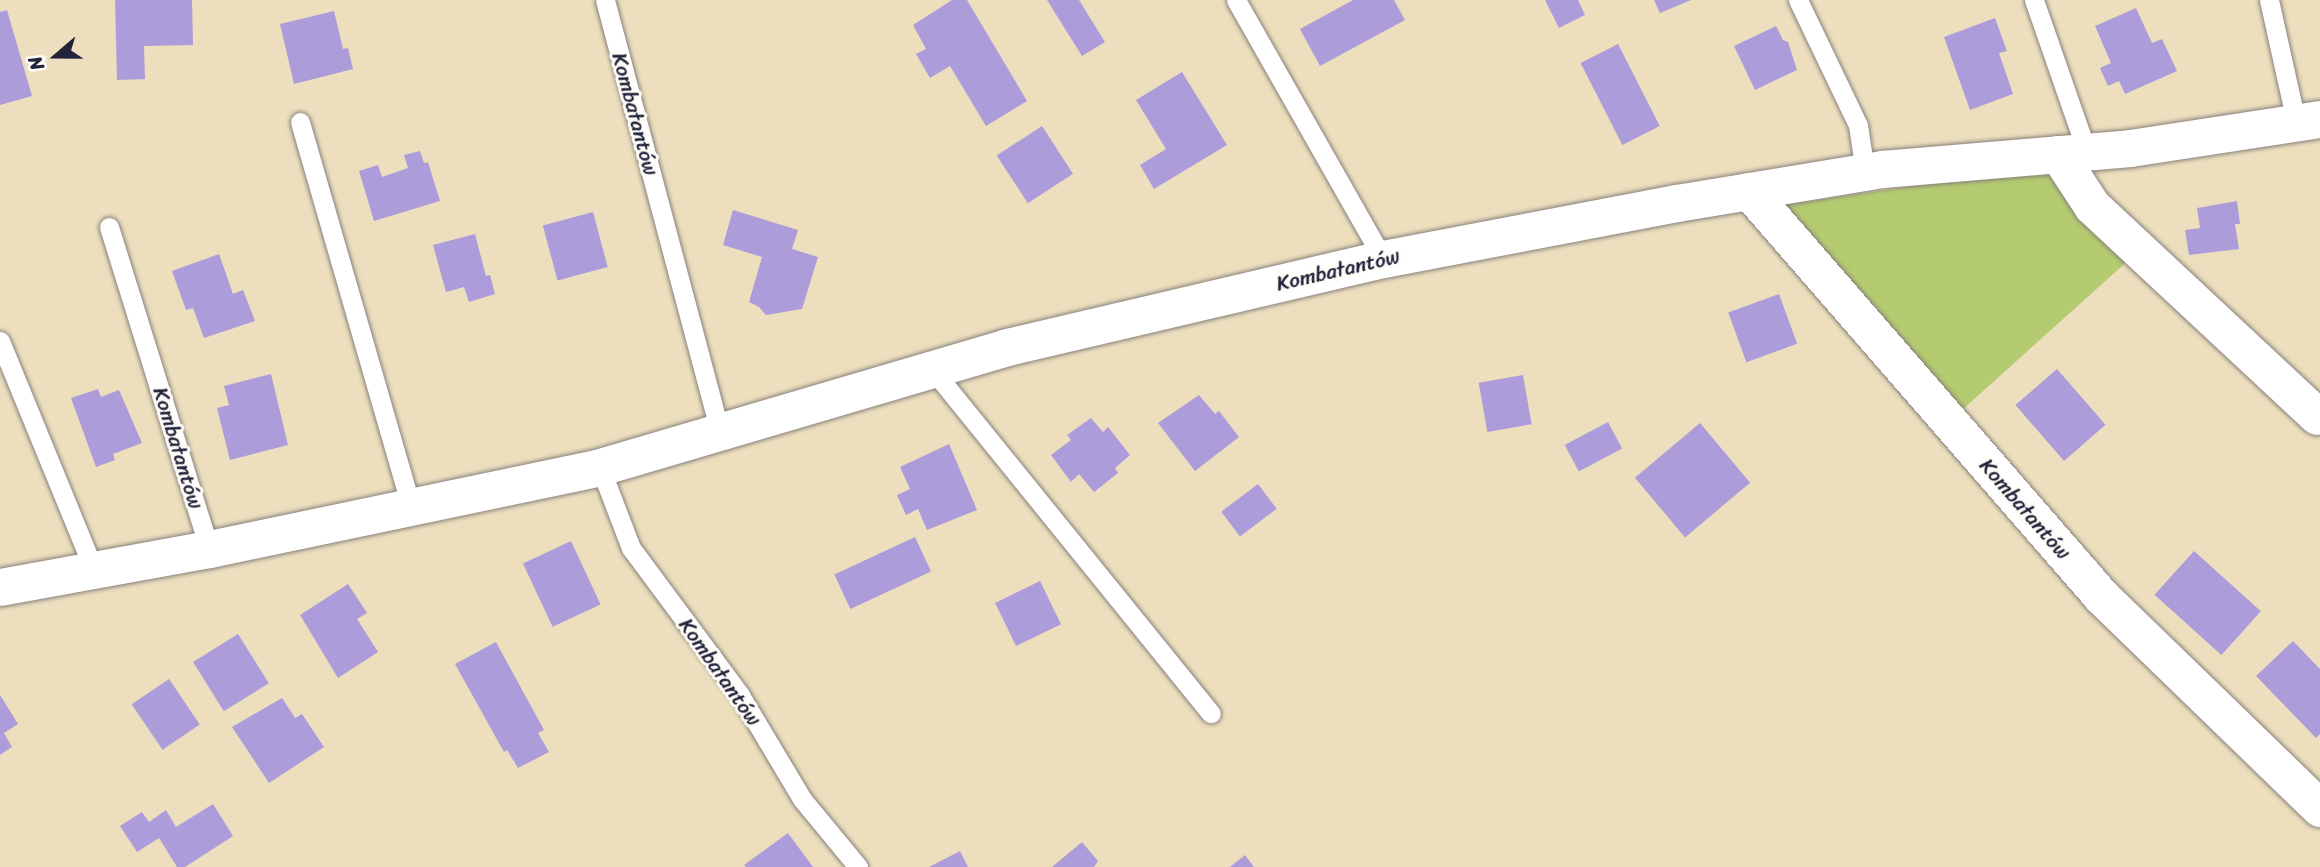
<!DOCTYPE html>
<meta charset="utf-8">
<style>
body{margin:0}
#map{position:relative;width:2320px;height:867px;overflow:hidden;background:#eddfbe;font-family:Sriracha,sans-serif}
div>[style]{position:absolute}
.green>*{inset:0;background:#b4cb70}
.building>*{inset:0;background:#ac9cda;transform-origin:0 0}
.roads{filter:drop-shadow(0 0 2px #88807c) drop-shadow(0 0 2px #88807c)}
.service>*{height:19px;margin:-9.5px;padding:0 9.5px;transform-origin:9.5px;border-radius:9.5px;background:#fff}
.minor>*{height:37px;margin:-18.5px;padding:0 18.5px;transform-origin:18.5px;border-radius:18.5px;background:#fff}
span{translate:-50% -50%;white-space:nowrap;text-align:center;line-height:1.15;-webkit-text-stroke:6px #fdfcf7;paint-order:stroke}
.street-label{font-size:21px;color:#22223b}
.north{position:absolute;left:21px;top:21px;width:70px;height:70px;-webkit-text-stroke:5px #fdfcf7;paint-order:stroke;rotate:250deg;font-size:19px;font-weight:700;line-height:28px;text-align:center;color:#22223b}
.north::after{content:'';display:block;margin:auto;width:24px;height:32px;background:#22223b;clip-path:polygon(50% 0,100% 100%,50% 72%,0 100%)}
</style>
<div id="map">
<div class="green">
<div style="clip-path:polygon(2050px 166px,2131px 258px,1962px 410px,1783px 205px)"></div>
</div>
<div class="building">
<div style="clip-path:polygon(115px 0,192px 0,193px 45px,144px 46px,145px 79px,117px 80px)"></div>
<div style="clip-path:polygon(952px 0,967px 0,1027px 101px,986px 126px,950px 66px,930px 78px,916px 54px,926px 49px,913px 25px)"></div>
<div style="clip-path:polygon(1047px 0,1079px 0,1105px 42px,1082px 56px)"></div>
<div style="clip-path:polygon(1353px 0,1394px 0,1405px 20px,1320px 66px,1300px 29px)"></div>
<div style="clip-path:polygon(1545px 0,1578px 0,1585px 15px,1559px 28px)"></div>
<div style="clip-path:polygon(1654px 0,1691px 0,1660px 13px)"></div>
<div style="clip-path:polygon(2136px 8px,2152px 43px,2162px 39px,2177px 71px,2125px 94px,2119px 81px,2108px 86px,2100px 68px,2111px 63px,2095px 26px)"></div>
<div style="clip-path:polygon(7px 10px,32px 96px,0 105px,0 12px)"></div>
<div style="clip-path:polygon(334px 11px,343px 49px,348px 48px,353px 69px,294px 84px,280px 24px)"></div>
<div style="clip-path:polygon(1995px 18px,2007px 51px,1999px 53px,2013px 94px,1970px 110px,1944px 37px)"></div>
<div style="clip-path:polygon(1776px 26px,1783px 40px,1788px 42px,1797px 70px,1755px 90px,1734px 46px)"></div>
<div style="left:1618px;top:44px;width:92px;height:42px;rotate:63deg"></div>
<div style="clip-path:polygon(1182px 72px,1227px 145px,1154px 189px,1140px 165px,1166px 149px,1136px 100px)"></div>
<div style="left:1042px;top:126px;width:57px;height:54px;rotate:57deg"></div>
<div style="clip-path:polygon(420px 151px,424px 163px,428px 162px,440px 201px,374px 221px,359px 171px,378px 165px,382px 177px,408px 168px,404px 155px)"></div>
<div style="clip-path:polygon(2237px 201px,2240px 224px,2235px 224px,2239px 249px,2189px 255px,2185px 230px,2200px 228px,2197px 208px)"></div>
<div style="clip-path:polygon(733px 210px,798px 230px,792px 249px,818px 257px,802px 309px,766px 315px,759px 307px,749px 302px,762px 257px,723px 245px)"></div>
<div style="left:593px;top:212px;width:57px;height:52px;rotate:75deg"></div>
<div style="clip-path:polygon(475px 234px,486px 276px,490px 275px,495px 294px,469px 302px,464px 287px,446px 292px,433px 245px)"></div>
<div style="clip-path:polygon(219px 254px,233px 294px,243px 290px,255px 321px,204px 338px,193px 308px,186px 310px,172px 271px)"></div>
<div style="left:1779px;top:294px;width:53px;height:54px;rotate:70deg"></div>
<div style="left:2057px;top:369px;width:74px;height:55px;rotate:49deg"></div>
<div style="clip-path:polygon(271px 374px,288px 445px,230px 460px,217px 408px,229px 405px,224px 386px)"></div>
<div style="left:1523px;top:375px;width:50px;height:45px;rotate:80deg"></div>
<div style="clip-path:polygon(98px 389px,101px 397px,119px 390px,142px 443px,113px 454px,115px 460px,96px 467px,71px 398px)"></div>
<div style="clip-path:polygon(1199px 395px,1215px 414px,1219px 411px,1239px 437px,1195px 471px,1158px 423px)"></div>
<div style="clip-path:polygon(1091px 418px,1103px 432px,1108px 427px,1130px 455px,1115px 468px,1118px 473px,1094px 492px,1079px 474px,1071px 482px,1051px 455px,1071px 440px,1067px 435px)"></div>
<div style="left:1608px;top:422px;width:30px;height:49px;rotate:62deg"></div>
<div style="left:1700px;top:423px;width:78px;height:85px;rotate:50deg"></div>
<div style="clip-path:polygon(949px 444px,977px 510px,927px 530px,918px 509px,906px 515px,897px 495px,910px 489px,900px 467px)"></div>
<div style="left:1258px;top:484px;width:31px;height:46px;rotate:53deg"></div>
<div style="left:915px;top:537px;width:38px;height:89px;rotate:65deg"></div>
<div style="left:571px;top:541px;width:70px;height:53px;rotate:65deg"></div>
<div style="left:2194px;top:551px;width:90px;height:59px;rotate:42deg"></div>
<div style="left:1040px;top:581px;width:48px;height:50px;rotate:64deg"></div>
<div style="clip-path:polygon(348px 584px,367px 613px,357px 619px,378px 652px,338px 678px,300px 615px)"></div>
<div style="left:238px;top:634px;width:58px;height:53px;rotate:58deg"></div>
<div style="clip-path:polygon(2293px 641px,2320px 669px,2320px 734px,2316px 738px,2256px 676px)"></div>
<div style="clip-path:polygon(496px 642px,544px 730px,538px 733px,549px 752px,518px 768px,507px 750px,504px 752px,455px 664px)"></div>
<div style="left:169px;top:679px;width:55px;height:45px;rotate:56deg"></div>
<div style="clip-path:polygon(0 695px,18px 724px,4px 733px,12px 747px,0 755px)"></div>
<div style="clip-path:polygon(282px 698px,295px 718px,302px 714px,324px 747px,269px 783px,232px 727px)"></div>
<div style="clip-path:polygon(213px 804px,233px 836px,185px 867px,177px 867px,159px 838px,137px 852px,120px 826px,142px 812px,149px 822px,166px 810px,176px 827px)"></div>
<div style="clip-path:polygon(788px 833px,813px 867px,746px 867px,744px 865px)"></div>
<div style="clip-path:polygon(1082px 842px,1098px 861px,1094px 867px,1052px 867px)"></div>
<div style="clip-path:polygon(960px 851px,968px 867px,929px 867px)"></div>
<div style="clip-path:polygon(1245px 855px,1254px 867px,1230px 867px)"></div>
</div>
<div class="roads">
<div class="service">
<div style="left:605px;top:0;width:447px;rotate:75.1deg"></div>
<div style="left:1236px;top:0;width:298px;rotate:60.4deg"></div>
<div style="left:1798px;top:0;width:139px;rotate:64.4deg"></div>
<div style="left:1858px;top:125px;width:48px;rotate:81.5deg"></div>
<div style="left:2034px;top:0;width:161px;rotate:70.8deg"></div>
<div style="left:2269px;top:0;width:125px;rotate:77.5deg"></div>
<div style="left:300px;top:122px;width:401px;rotate:73.9deg"></div>
<div style="left:109px;top:227px;width:337px;rotate:72.7deg"></div>
<div style="left:0;top:341px;width:248px;rotate:67.7deg"></div>
<div style="left:932px;top:369px;width:443px;rotate:51deg"></div>
<div style="left:600px;top:467px;width:87px;rotate:69.1deg"></div>
<div style="left:631px;top:548px;width:183px;rotate:53.4deg"></div>
<div style="left:740px;top:695px;width:121px;rotate:59.2deg"></div>
<div style="left:802px;top:799px;width:88px;rotate:50.5deg"></div>
</div>
<div class="minor">
<div style="left:2058px;top:154px;width:62px;rotate:56.8deg"></div>
<div style="left:2092px;top:206px;width:308px;rotate:43deg"></div>
<div style="left:1749px;top:191px;width:537px;rotate:49deg"></div>
<div style="left:2101px;top:596px;width:305px;rotate:44.1deg"></div>
<div style="left:0;top:587px;width:212px;rotate:-10.3deg"></div>
<div style="left:209px;top:549px;width:400px;rotate:-11.8deg"></div>
<div style="left:600px;top:467px;width:424px;rotate:-16.4deg"></div>
<div style="left:1007px;top:347px;width:386px;rotate:-13.2deg"></div>
<div style="left:1383px;top:259px;width:299px;rotate:-10.8deg"></div>
<div style="left:1677px;top:203px;width:208px;rotate:-9.4deg"></div>
<div style="left:1882px;top:169px;width:249px;rotate:-4.8deg"></div>
<div style="left:2130px;top:148px;width:192px;rotate:-8.7deg"></div>
</div>
</div>
<div class="street-label">
<span style="left:635px;top:114px;rotate:75deg">Kombatantów</span>
<span style="left:1338px;top:270px;rotate:-13deg">Kombatantów</span>
<span style="left:178px;top:448px;rotate:73deg">Kombatantów</span>
<span style="left:2025px;top:509px;rotate:49deg">Kombatantów</span>
<span style="left:720px;top:672px;rotate:55deg">Kombatantów</span>
</div>
<div class="north">N</div>
</div>
